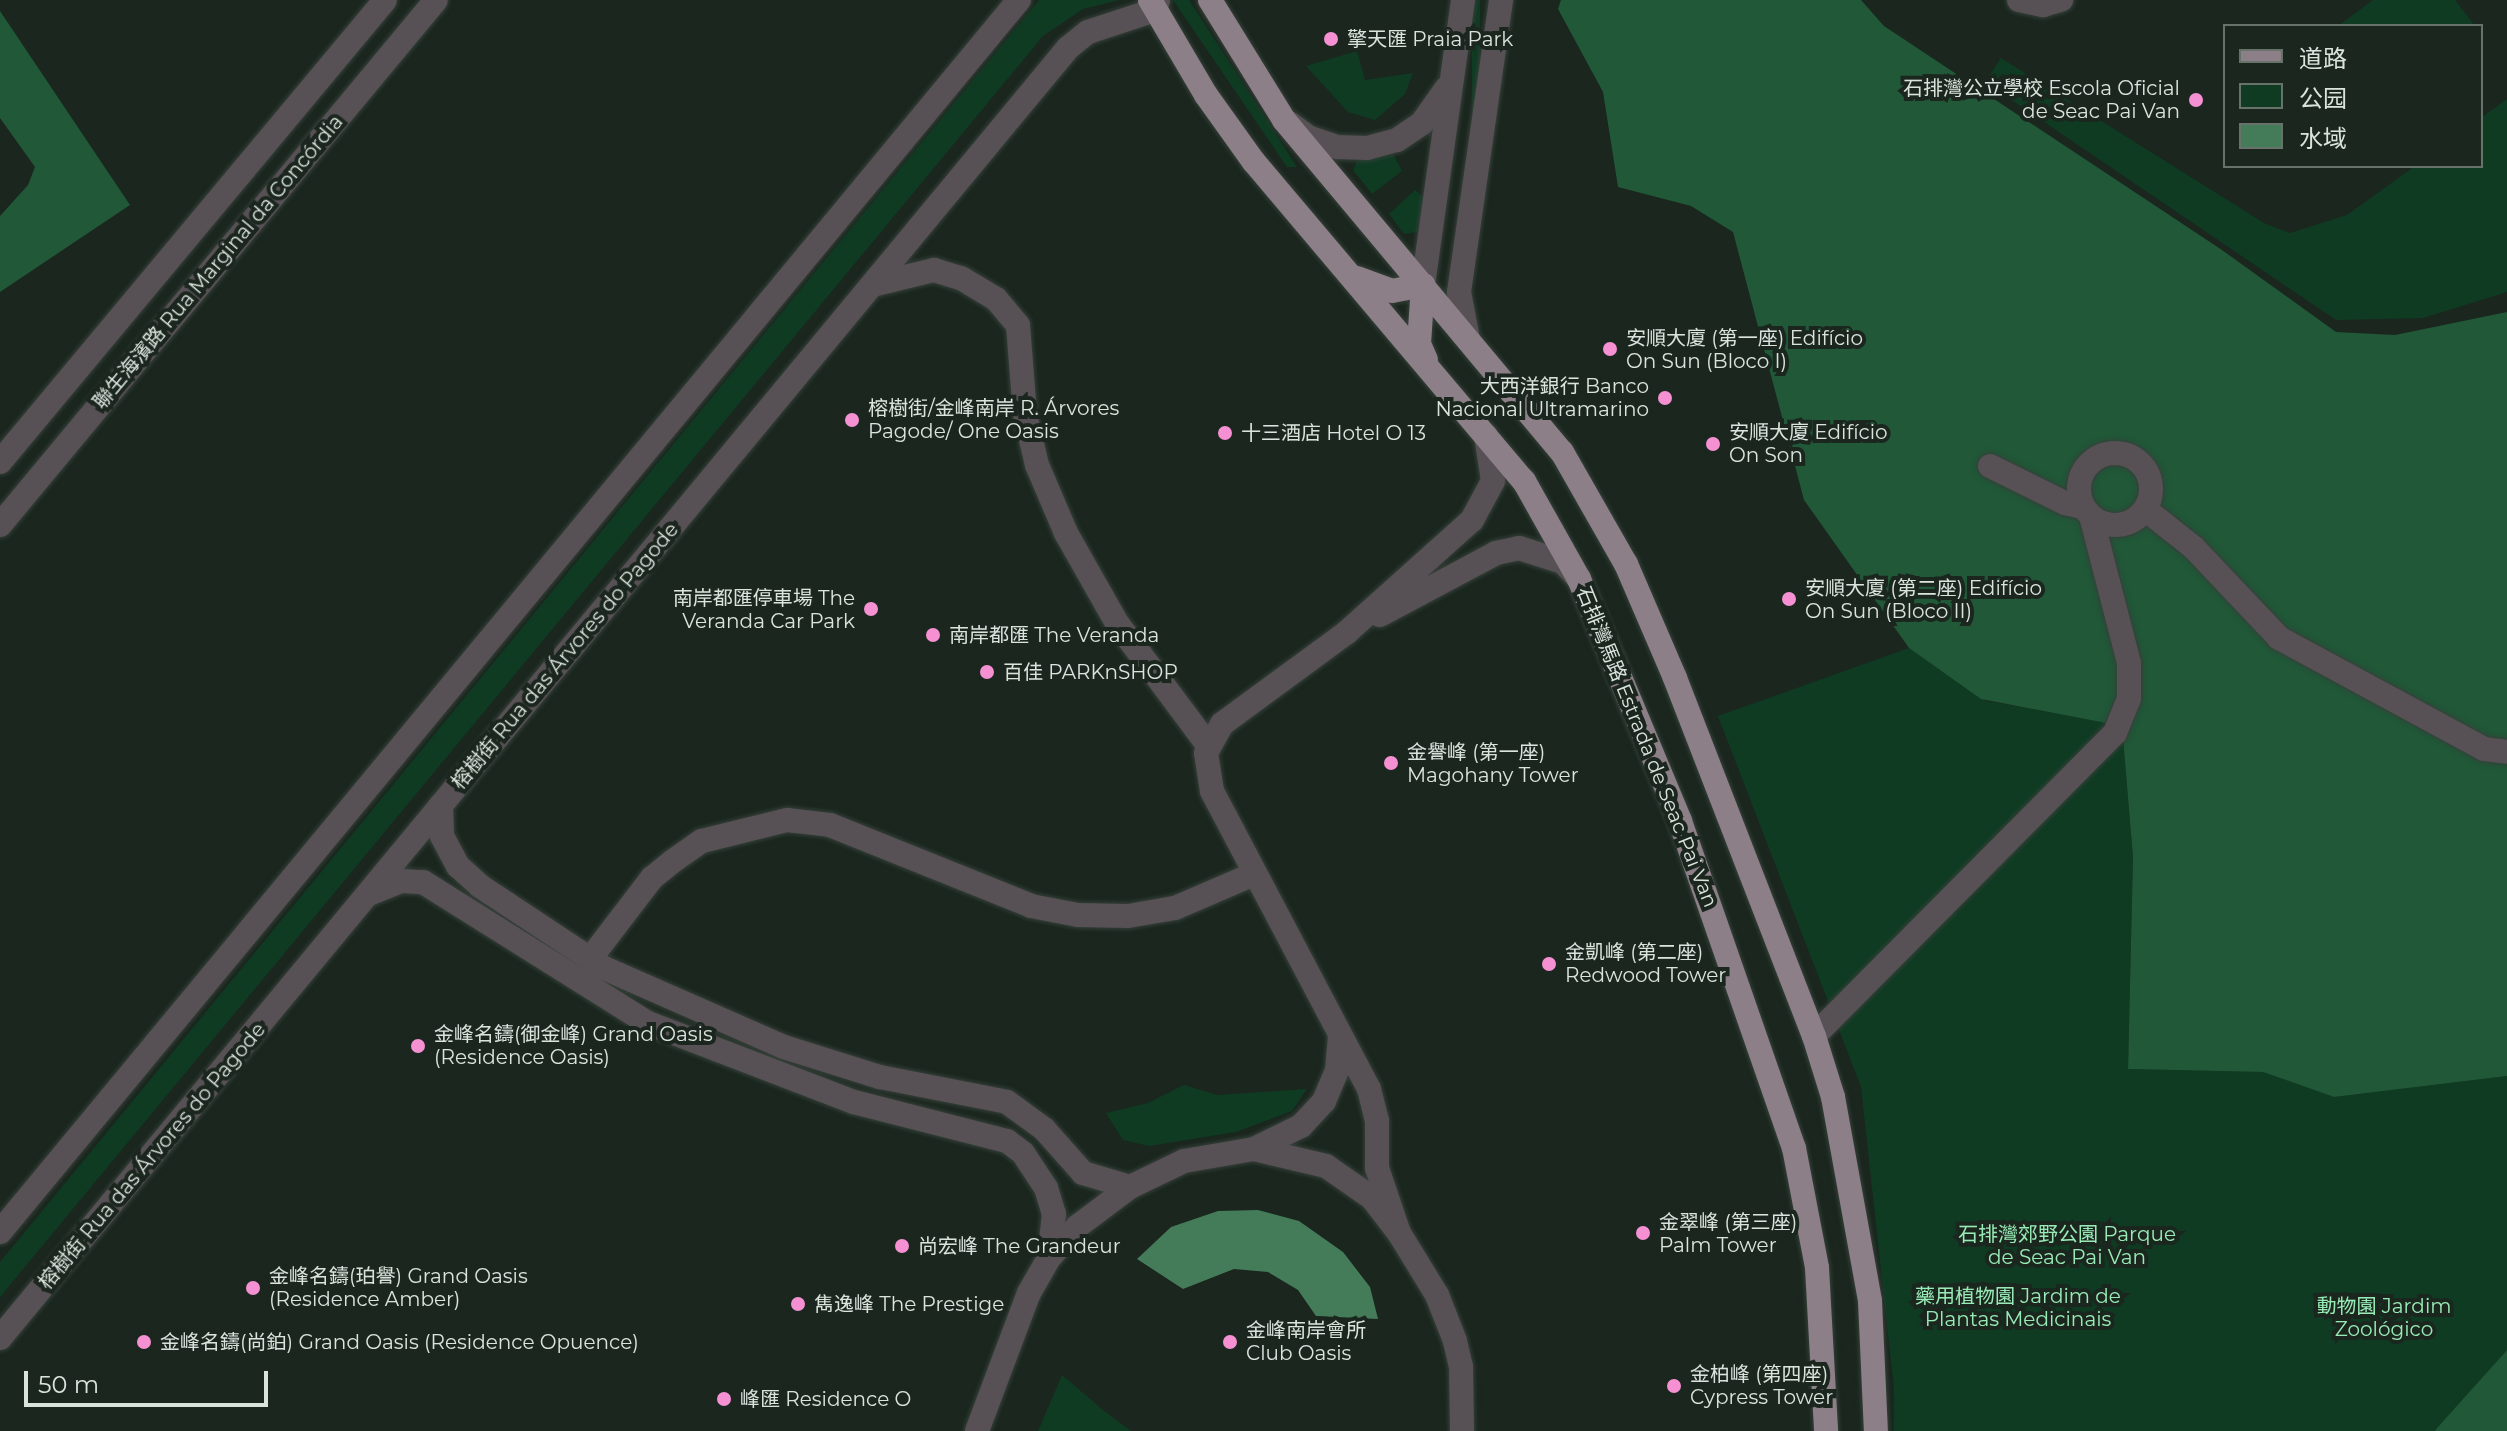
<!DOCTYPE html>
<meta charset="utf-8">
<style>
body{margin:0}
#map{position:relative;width:2507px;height:1431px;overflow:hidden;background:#1a261e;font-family:Montserrat,"Noto Sans SC",sans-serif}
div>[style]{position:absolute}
.green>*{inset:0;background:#0f3b23;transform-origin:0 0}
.forest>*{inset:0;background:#205838}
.water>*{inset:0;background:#447b59}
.roads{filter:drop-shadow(0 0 2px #354039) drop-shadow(0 0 2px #354039)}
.minor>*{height:24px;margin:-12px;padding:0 12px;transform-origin:12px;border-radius:12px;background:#575155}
.minor>.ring{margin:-12px;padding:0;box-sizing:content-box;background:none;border:24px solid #575155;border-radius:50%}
.major>*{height:24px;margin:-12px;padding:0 12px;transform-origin:12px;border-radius:12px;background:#8c7f87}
.dots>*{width:22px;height:22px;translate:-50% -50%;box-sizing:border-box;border:4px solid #1a261e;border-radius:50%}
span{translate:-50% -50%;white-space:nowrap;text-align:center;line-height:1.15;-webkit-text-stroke:8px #1a261e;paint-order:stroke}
.poi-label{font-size:20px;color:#dbe3dd}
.left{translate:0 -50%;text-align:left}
.right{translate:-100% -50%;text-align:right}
.street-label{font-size:20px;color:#dbe3dd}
.park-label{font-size:20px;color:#98ebb6}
.legend{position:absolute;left:2223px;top:24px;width:260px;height:144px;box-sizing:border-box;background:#1a261e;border:2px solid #67726a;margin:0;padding:10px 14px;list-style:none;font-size:24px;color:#dbe3dd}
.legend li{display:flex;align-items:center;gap:16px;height:40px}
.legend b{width:40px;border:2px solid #67726a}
.scale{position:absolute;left:24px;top:1371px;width:244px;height:36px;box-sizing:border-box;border:4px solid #dbe3dd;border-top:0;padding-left:10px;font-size:24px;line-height:28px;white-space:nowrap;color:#dbe3dd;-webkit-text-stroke:6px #1a261e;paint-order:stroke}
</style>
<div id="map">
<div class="green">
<div style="clip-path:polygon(1039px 0,1119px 0,1083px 9px,1043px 36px,0 1297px,0 1262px)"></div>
<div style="clip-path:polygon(1173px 0,1189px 0,1297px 167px,1287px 167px)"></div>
<div style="left:1472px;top:0;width:8px;height:178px"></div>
<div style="clip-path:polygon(2373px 0,2455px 0,2475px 26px,2338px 26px)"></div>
<div style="clip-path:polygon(1357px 51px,1365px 80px,1413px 73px,1405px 94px,1375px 120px,1348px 112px,1306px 66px)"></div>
<div style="clip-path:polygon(2001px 58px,2264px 223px,2290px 233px,2347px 215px,2415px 166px,2481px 166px,2481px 118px,2507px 99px,2507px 292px,2423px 318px,2336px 320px,1985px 82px)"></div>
<div style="clip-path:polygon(1393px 154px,1402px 171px,1372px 194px,1353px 170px,1357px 161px)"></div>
<div style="clip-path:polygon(1415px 190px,1425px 199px,1417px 232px,1404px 234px,1389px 214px)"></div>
<div style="clip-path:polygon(1909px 648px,1987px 701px,2122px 725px,2133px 857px,2128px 1069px,2263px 1072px,2334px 1097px,2507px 1076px,2507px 1350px,2435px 1431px,1894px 1431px,1894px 1389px,1861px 1087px,1718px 716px)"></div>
<div style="clip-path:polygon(1184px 1085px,1217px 1095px,1307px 1089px,1292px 1111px,1236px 1132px,1149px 1146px,1123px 1140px,1106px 1113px,1148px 1103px)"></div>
<div style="clip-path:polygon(1062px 1375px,1103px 1410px,1131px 1431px,1038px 1431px)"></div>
</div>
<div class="forest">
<div style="clip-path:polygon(1561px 0,1861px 0,1884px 26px,2222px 250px,2336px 332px,2395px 335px,2507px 312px,2507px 1076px,2334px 1097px,2263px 1072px,2128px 1069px,2133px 857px,2122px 726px,1981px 699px,1909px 648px,1804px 500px,1733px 232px,1691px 206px,1618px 187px,1603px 92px,1558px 9px)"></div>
<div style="clip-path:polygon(0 11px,130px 205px,0 292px,0 216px,28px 185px,35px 167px,0 118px)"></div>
<div style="clip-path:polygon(2507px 1350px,2507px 1431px,2435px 1431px,2438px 1427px)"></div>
</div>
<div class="water">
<div style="clip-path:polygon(1258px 1210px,1299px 1221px,1343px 1252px,1370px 1287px,1378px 1319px,1316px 1316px,1298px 1290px,1268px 1272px,1234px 1269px,1183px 1289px,1137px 1259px,1171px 1227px,1218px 1211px)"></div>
</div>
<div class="roads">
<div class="minor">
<div style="left:2019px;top:0;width:25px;rotate:12deg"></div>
<div style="left:2043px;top:5px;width:19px;rotate:-16deg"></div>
<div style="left:1289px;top:123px;width:24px;rotate:36deg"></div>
<div style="left:1308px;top:137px;width:31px;rotate:19deg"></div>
<div style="left:1337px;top:147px;width:30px;rotate:2deg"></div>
<div style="left:1367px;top:148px;width:31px;rotate:-15deg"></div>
<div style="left:1397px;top:140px;width:30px;rotate:-34deg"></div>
<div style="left:1422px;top:123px;width:42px;rotate:-54.8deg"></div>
<div style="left:876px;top:284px;width:60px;rotate:-13.6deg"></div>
<div style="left:934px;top:270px;width:28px;rotate:17deg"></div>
<div style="left:961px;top:278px;width:41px;rotate:31deg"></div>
<div style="left:996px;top:299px;width:34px;rotate:50deg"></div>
<div style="left:1018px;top:325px;width:89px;rotate:85.5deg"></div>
<div style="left:1025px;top:414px;width:52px;rotate:76.8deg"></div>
<div style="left:1037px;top:465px;width:74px;rotate:66.9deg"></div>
<div style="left:1066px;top:533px;width:103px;rotate:60.5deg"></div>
<div style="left:1117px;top:623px;width:152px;rotate:53.3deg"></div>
<div style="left:1423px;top:285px;width:288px;rotate:-82deg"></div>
<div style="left:1468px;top:339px;width:48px;rotate:-100.8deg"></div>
<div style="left:1459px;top:292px;width:295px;rotate:-81.8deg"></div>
<div class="ring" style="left:2079px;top:453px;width:48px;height:48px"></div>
<div style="left:0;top:462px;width:601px;rotate:-50.19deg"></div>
<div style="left:1990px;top:466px;width:84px;rotate:26.3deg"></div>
<div style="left:2065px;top:503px;width:18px;rotate:13deg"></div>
<div style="left:2145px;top:509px;width:63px;rotate:38.5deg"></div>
<div style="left:2194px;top:548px;width:124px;rotate:46.6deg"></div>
<div style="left:2279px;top:638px;width:233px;rotate:28.4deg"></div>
<div style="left:2484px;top:749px;width:23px;rotate:7deg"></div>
<div style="left:0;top:525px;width:682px;rotate:-50.29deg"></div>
<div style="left:1380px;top:615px;width:132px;rotate:-28.1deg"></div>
<div style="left:1496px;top:553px;width:24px;rotate:-12deg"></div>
<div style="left:1519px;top:548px;width:46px;rotate:17.7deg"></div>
<div style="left:1563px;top:562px;width:22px;rotate:47deg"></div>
<div style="left:441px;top:805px;width:31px;rotate:88deg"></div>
<div style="left:442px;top:836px;width:34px;rotate:62deg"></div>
<div style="left:458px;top:866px;width:30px;rotate:42deg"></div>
<div style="left:480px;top:886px;width:149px;rotate:33.5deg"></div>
<div style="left:604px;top:968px;width:197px;rotate:23.7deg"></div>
<div style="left:784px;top:1047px;width:101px;rotate:17.4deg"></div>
<div style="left:880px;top:1077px;width:129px;rotate:11.1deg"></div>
<div style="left:1007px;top:1102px;width:46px;rotate:36.1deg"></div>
<div style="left:1044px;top:1129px;width:59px;rotate:48.4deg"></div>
<div style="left:1083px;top:1173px;width:49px;rotate:16.6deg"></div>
<div style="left:371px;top:893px;width:32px;rotate:-22deg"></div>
<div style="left:401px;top:881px;width:22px;rotate:3deg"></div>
<div style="left:423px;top:882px;width:266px;rotate:32.1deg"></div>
<div style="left:648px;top:1023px;width:221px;rotate:21deg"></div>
<div style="left:854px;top:1102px;width:158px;rotate:14.3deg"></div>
<div style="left:1007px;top:1141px;width:20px;rotate:37deg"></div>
<div style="left:1023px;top:1153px;width:42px;rotate:56.7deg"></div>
<div style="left:1046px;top:1188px;width:27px;rotate:73deg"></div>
<div style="left:1054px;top:1214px;width:44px;rotate:96.5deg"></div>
<div style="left:590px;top:959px;width:102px;rotate:-52.6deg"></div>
<div style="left:652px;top:878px;width:27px;rotate:-39deg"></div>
<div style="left:673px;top:861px;width:35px;rotate:-35deg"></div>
<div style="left:702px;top:841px;width:88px;rotate:-13.9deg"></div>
<div style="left:787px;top:820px;width:43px;rotate:6.6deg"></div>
<div style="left:830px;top:825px;width:217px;rotate:21.9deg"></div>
<div style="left:1031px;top:906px;width:48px;rotate:10.8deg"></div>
<div style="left:1078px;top:915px;width:50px;rotate:1.1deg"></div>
<div style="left:1128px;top:916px;width:48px;rotate:-9.7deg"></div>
<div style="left:1175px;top:908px;width:86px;rotate:-23.3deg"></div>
<div style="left:1814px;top:1036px;width:427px;rotate:-45.2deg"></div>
<div style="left:2115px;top:733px;width:37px;rotate:-68deg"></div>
<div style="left:2129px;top:699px;width:36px;rotate:-90deg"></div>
<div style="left:2129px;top:663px;width:152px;rotate:-104.5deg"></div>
<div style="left:1256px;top:1148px;width:50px;rotate:-26.1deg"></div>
<div style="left:1301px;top:1126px;width:34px;rotate:-47deg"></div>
<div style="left:1324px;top:1101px;width:34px;rotate:-67deg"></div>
<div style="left:1337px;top:1070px;width:33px;rotate:-85deg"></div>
<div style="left:0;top:1232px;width:1599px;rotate:-50.41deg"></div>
<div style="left:1399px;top:1233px;width:69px;rotate:-108.7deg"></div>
<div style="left:1377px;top:1168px;width:47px;rotate:-90deg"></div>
<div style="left:1377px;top:1121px;width:33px;rotate:-104deg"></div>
<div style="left:1369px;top:1089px;width:337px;rotate:-117.8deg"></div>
<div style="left:1212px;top:791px;width:38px;rotate:-99deg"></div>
<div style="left:1206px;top:753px;width:33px;rotate:-61deg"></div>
<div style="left:1222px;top:724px;width:154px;rotate:-36.3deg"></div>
<div style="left:1346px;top:633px;width:169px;rotate:-41.9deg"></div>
<div style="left:1472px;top:520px;width:44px;rotate:-61.7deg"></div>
<div style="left:1493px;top:481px;width:46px;rotate:-98.8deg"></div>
<div style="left:0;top:1338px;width:1675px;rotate:-50.38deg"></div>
<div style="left:1068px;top:48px;width:26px;rotate:-39deg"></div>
<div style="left:1088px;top:32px;width:71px;rotate:-18.2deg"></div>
<div style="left:1155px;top:10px;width:10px;rotate:-73deg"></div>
<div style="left:977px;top:1431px;width:147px;rotate:-69.4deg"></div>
<div style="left:1029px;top:1293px;width:40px;rotate:-60.3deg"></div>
<div style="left:1049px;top:1258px;width:43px;rotate:-47.8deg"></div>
<div style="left:1078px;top:1226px;width:65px;rotate:-36.9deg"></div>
<div style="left:1130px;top:1187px;width:60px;rotate:-25.7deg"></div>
<div style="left:1184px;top:1161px;width:71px;rotate:-9.7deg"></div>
<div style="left:1254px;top:1149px;width:74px;rotate:13.3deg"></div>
<div style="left:1326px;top:1166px;width:56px;rotate:34.8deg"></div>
<div style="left:1372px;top:1198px;width:44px;rotate:52.4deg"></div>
<div style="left:1399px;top:1233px;width:73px;rotate:58.5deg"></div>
<div style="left:1437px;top:1295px;width:49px;rotate:68.6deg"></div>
<div style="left:1455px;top:1341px;width:26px;rotate:77deg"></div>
<div style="left:1461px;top:1366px;width:65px;rotate:89.1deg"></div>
</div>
<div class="major">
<div style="left:1150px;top:0;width:110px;rotate:59.5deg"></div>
<div style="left:1206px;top:95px;width:82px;rotate:54.4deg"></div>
<div style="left:1254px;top:162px;width:418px;rotate:49.8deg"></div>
<div style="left:1524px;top:481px;width:112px;rotate:60.7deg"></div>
<div style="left:1579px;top:579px;width:262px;rotate:67.3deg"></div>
<div style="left:1680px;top:821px;width:346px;rotate:70.8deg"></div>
<div style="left:1794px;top:1148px;width:122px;rotate:79.1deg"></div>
<div style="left:1817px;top:1268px;width:163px;rotate:86.8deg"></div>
<div style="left:1210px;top:0;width:141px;rotate:58.3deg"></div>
<div style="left:1284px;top:120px;width:433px;rotate:50.1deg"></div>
<div style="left:1562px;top:452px;width:129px;rotate:60.3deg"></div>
<div style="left:1626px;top:564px;width:124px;rotate:66.7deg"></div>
<div style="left:1675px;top:678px;width:384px;rotate:68.8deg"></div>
<div style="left:1814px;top:1036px;width:64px;rotate:72.7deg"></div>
<div style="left:1833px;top:1097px;width:207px;rotate:79.7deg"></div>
<div style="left:1870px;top:1301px;width:130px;rotate:87.4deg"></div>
<div style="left:1357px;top:278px;width:37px;rotate:20deg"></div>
<div style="left:1392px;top:291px;width:32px;rotate:-11deg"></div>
<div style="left:1423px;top:285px;width:59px;rotate:93.9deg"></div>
<div style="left:1419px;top:344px;width:17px;rotate:66deg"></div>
</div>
</div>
<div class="dots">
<div style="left:1331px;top:39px;background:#f591d2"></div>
<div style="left:2196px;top:100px;background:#f591d2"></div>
<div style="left:1610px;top:349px;background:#f591d2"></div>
<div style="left:1665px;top:398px;background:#f591d2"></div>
<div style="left:852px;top:420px;background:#f591d2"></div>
<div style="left:1225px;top:433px;background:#f591d2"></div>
<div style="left:1713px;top:444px;background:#f591d2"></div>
<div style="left:1789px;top:599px;background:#f591d2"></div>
<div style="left:871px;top:609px;background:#f591d2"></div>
<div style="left:933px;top:635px;background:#f591d2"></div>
<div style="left:987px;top:672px;background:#f591d2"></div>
<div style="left:1391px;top:763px;background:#f591d2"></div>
<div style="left:1549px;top:964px;background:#f591d2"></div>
<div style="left:418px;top:1046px;background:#f591d2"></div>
<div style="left:1643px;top:1233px;background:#f591d2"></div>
<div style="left:902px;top:1246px;background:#f591d2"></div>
<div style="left:253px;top:1288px;background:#f591d2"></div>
<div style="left:798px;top:1304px;background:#f591d2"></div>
<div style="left:144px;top:1342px;background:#f591d2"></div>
<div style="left:1230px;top:1342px;background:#f591d2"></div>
<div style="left:1674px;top:1386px;background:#f591d2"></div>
<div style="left:724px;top:1399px;background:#f591d2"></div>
</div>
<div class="poi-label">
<span class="left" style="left:1347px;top:39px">擎天匯 Praia Park</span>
<span class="right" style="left:2180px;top:100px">石排灣公立學校 Escola Oficial<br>de Seac Pai Van</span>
<span class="left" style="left:1626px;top:350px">安順大廈 (第一座) Edifício<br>On Sun (Bloco I)</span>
<span class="right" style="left:1649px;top:398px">大西洋銀行 Banco<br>Nacional Ultramarino</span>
<span class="left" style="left:868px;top:420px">榕樹街/金峰南岸 R. Árvores<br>Pagode/ One Oasis</span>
<span class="left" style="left:1729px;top:444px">安順大廈 Edifício<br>On Son</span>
<span class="left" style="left:1241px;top:433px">十三酒店 Hotel O 13</span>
<span class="left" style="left:1805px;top:600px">安順大廈 (第二座) Edifício<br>On Sun (Bloco II)</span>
<span class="right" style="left:855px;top:610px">南岸都匯停車場 The<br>Veranda Car Park</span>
<span class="left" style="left:949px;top:635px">南岸都匯 The Veranda</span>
<span class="left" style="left:1003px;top:672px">百佳 PARKnSHOP</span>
<span class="left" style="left:1407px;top:764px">金譽峰 (第一座)<br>Magohany Tower</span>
<span class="left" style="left:1565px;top:964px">金凱峰 (第二座)<br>Redwood Tower</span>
<span class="left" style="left:434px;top:1046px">金峰名鑄(御金峰) Grand Oasis<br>(Residence Oasis)</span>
<span class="left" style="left:1659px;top:1234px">金翠峰 (第三座)<br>Palm Tower</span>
<span class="left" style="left:918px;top:1246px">尚宏峰 The Grandeur</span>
<span class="left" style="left:269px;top:1288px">金峰名鑄(珀譽) Grand Oasis<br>(Residence Amber)</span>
<span class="left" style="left:814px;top:1304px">雋逸峰 The Prestige</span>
<span class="left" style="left:1246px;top:1342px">金峰南岸會所<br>Club Oasis</span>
<span class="left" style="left:160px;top:1342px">金峰名鑄(尚鉑) Grand Oasis (Residence Opuence)</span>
<span class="left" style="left:1690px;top:1386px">金柏峰 (第四座)<br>Cypress Tower</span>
<span class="left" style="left:740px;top:1399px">峰匯 Residence O</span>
</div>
<div class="street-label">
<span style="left:218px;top:262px;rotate:-50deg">聯生海濱路 Rua Marginal da Concórdia</span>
<span style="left:565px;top:656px;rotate:-50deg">榕樹街 Rua das Árvores do Pagode</span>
<span style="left:1647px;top:747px;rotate:68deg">石排灣馬路 Estrada de Seac Pai Van</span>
<span style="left:152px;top:1156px;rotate:-50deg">榕樹街 Rua das Árvores do Pagode</span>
</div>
<div class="park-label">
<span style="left:2067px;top:1246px">石排灣郊野公園 Parque<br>de Seac Pai Van</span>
<span style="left:2018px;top:1308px">藥用植物園 Jardim de<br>Plantas Medicinais</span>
<span style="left:2384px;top:1318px">動物園 Jardim<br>Zoológico</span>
</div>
<ul class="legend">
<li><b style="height:10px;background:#8c7f87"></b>道路</li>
<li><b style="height:22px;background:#0f3b23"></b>公园</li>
<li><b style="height:22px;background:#447b59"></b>水域</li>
</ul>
<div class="scale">50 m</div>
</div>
